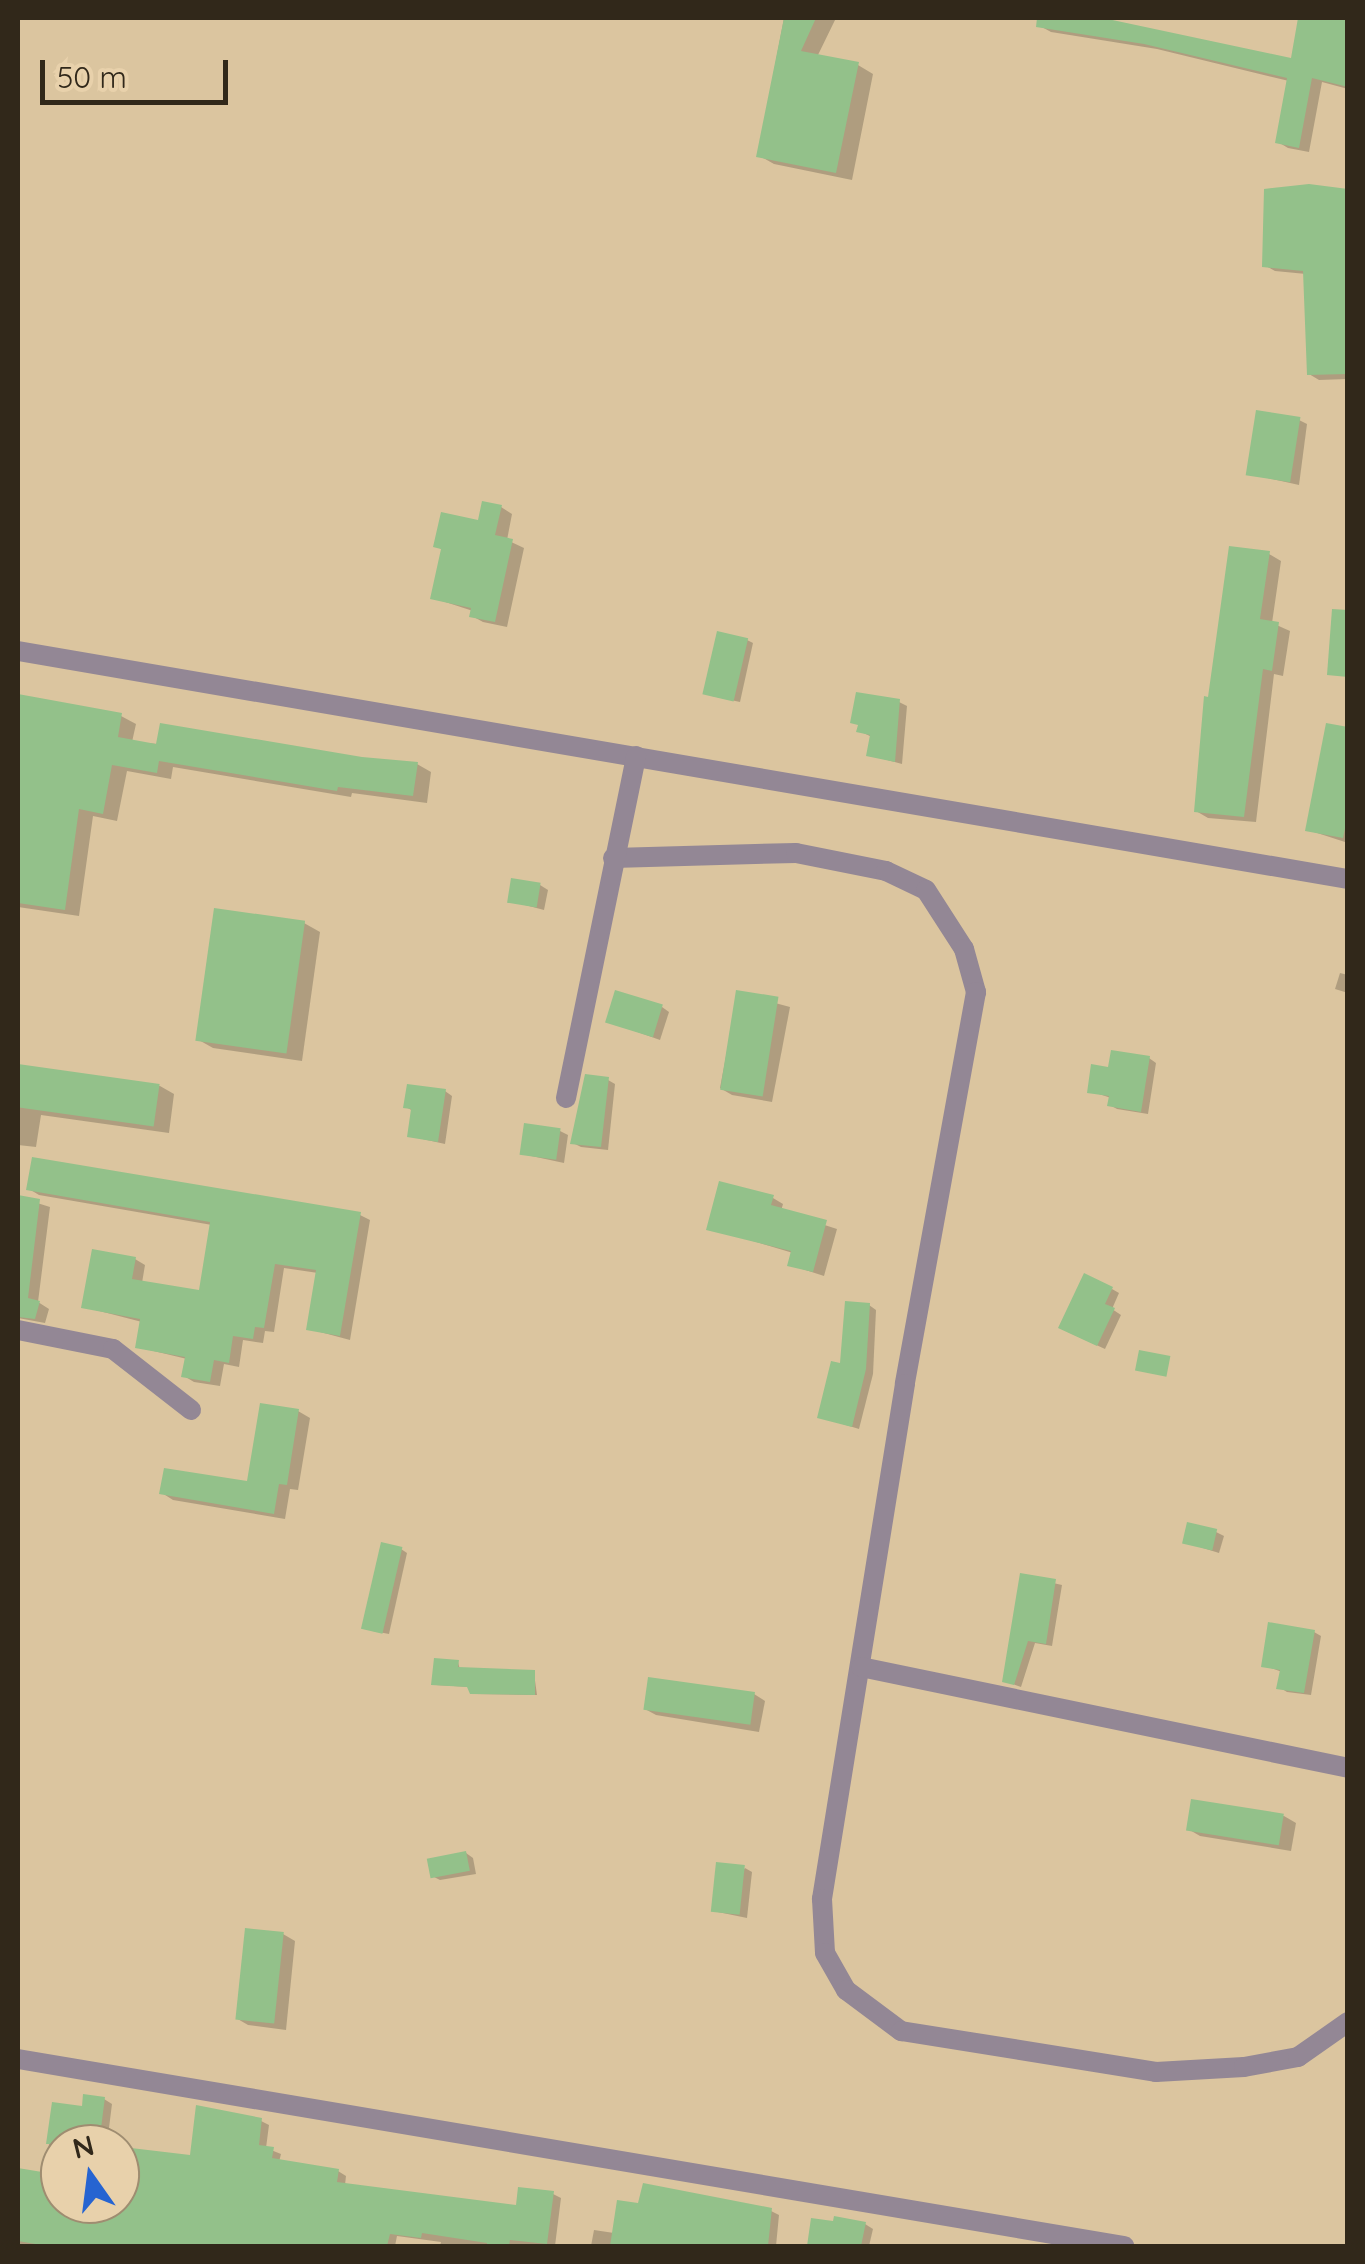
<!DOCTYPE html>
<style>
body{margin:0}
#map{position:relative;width:1365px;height:2264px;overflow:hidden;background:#dbc59f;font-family:Quicksand,sans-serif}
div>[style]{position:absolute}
.shadow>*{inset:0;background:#0003}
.building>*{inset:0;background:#93c18a;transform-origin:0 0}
.minor>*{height:20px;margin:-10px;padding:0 10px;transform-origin:10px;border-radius:10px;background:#938795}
span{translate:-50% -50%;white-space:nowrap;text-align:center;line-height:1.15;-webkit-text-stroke:9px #e8d1ab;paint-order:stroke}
.frame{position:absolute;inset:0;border:20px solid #31281a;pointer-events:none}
.north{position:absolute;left:40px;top:2124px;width:100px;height:100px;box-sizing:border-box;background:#e8d1ab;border:2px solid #9f8d71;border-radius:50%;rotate:346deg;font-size:28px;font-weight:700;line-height:40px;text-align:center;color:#31281a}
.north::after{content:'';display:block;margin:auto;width:35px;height:45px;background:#2664d1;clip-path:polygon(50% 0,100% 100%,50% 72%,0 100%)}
.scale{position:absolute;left:40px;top:60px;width:188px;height:45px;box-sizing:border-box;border:5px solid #31281a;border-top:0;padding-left:12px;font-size:30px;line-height:35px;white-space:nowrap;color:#31281a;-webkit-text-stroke:8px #e8d1ab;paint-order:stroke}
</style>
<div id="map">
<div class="shadow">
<div style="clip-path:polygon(784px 18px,836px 18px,817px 57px,858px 65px,873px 74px,852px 180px,774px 164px,758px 155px)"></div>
<div style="clip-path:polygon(1042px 18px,1085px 18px,1293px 61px,1301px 18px,1322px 19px,1348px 39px,1348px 89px,1322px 82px,1309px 152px,1288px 148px,1278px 142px,1289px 81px,1157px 49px,1051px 32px,1040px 26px)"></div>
<div style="clip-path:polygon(1348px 191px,1348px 379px,1319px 380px,1309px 374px,1306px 274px,1275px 271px,1264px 265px)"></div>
<div style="clip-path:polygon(1299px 420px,1307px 424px,1299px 485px,1250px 474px)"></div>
<div style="clip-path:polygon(501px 507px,512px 514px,507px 540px,524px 548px,507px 627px,483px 622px,472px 616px,473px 611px,433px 598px,443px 550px,436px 546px)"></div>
<div style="clip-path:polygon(1269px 554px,1281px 561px,1272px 623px,1290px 631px,1283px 676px,1274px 674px,1256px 822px,1208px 818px,1196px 811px,1210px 699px)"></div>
<div style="clip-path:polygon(747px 640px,753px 643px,740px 702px,712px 696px)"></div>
<div style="clip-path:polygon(18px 696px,121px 716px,136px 724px,132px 742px,417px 764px,431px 772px,427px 803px,352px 793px,351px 797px,173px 767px,171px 779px,127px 771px,117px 821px,93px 816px,79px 916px,18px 907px)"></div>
<div style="clip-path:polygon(899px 702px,907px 706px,902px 764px,869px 755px,872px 737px,859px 731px)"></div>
<div style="clip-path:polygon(1348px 730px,1348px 843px,1308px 830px)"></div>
<div style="clip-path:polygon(540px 885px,548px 890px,544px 910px,510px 901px)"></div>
<div style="clip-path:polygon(304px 923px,320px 932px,302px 1061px,213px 1048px,197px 1039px)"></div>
<div style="clip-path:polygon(1340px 973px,1348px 975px,1348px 993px,1335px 989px)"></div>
<div style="clip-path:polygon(738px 993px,790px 1007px,772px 1102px,732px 1095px,720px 1088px)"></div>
<div style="clip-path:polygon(662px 1007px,669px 1012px,660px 1040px,607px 1021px)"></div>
<div style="clip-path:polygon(1149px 1058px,1156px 1063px,1148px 1114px,1117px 1109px,1110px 1105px,1111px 1098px,1090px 1091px,1111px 1070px)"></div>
<div style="clip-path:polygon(18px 1065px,160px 1086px,174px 1094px,169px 1133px,41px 1115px,36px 1147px,18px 1145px)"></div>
<div style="clip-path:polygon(608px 1080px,615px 1084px,608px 1150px,581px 1147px,573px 1143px)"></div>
<div style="clip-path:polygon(445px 1091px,452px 1096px,445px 1144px,409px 1136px,413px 1111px,406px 1107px)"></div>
<div style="clip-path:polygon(560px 1131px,568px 1135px,564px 1163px,522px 1154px)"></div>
<div style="clip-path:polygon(29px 1189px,360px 1215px,370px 1220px,350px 1340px,309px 1329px,318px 1273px,284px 1268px,274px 1332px,265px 1331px,263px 1343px,243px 1340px,239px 1367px,224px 1364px,220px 1386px,194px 1382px,184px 1376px,187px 1359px,137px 1347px,142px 1322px,84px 1307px,135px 1259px,145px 1265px,142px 1283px,202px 1293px,212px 1225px,39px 1195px)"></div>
<div style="clip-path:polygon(18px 1197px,50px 1207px,38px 1302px,49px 1309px,45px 1323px,18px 1318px)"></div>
<div style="clip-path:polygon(773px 1198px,783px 1204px,781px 1211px,837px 1229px,824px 1276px,790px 1265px,793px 1253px,709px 1228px)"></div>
<div style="clip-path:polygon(1112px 1289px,1119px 1293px,1112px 1309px,1121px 1315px,1105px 1349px,1068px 1332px)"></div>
<div style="clip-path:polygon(869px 1305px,876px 1310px,873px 1374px,859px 1429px,820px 1417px)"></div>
<div style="clip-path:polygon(298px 1411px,310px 1418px,298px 1490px,290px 1489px,285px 1519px,173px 1500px,162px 1493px,249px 1484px)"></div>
<div style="clip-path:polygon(1216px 1532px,1224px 1536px,1219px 1553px,1184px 1542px)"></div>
<div style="clip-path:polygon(401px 1549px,407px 1553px,389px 1634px,373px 1631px,367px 1627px)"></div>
<div style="clip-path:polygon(1022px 1576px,1062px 1585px,1052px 1646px,1035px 1643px,1021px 1687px,1005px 1681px)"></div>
<div style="clip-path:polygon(1314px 1632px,1321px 1636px,1311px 1695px,1287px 1692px,1279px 1687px,1282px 1672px,1263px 1665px)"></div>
<div style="clip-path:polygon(458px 1662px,460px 1670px,534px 1673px,537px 1695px,476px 1694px,470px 1687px,436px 1685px)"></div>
<div style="clip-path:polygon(754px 1694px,765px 1701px,759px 1732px,656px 1715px,645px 1709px)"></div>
<div style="clip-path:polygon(1284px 1816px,1296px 1823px,1291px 1851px,1200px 1836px,1188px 1829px)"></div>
<div style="clip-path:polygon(466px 1853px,473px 1858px,476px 1874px,440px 1880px,432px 1876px)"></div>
<div style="clip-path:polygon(745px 1868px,752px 1872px,747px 1918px,713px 1911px)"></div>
<div style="clip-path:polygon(283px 1934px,295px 1941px,286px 2030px,248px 2025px,236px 2018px)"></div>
<div style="clip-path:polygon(104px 2099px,112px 2104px,107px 2144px,60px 2144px,60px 2204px,120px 2204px,120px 2152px,192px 2161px,261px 2121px,269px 2125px,266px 2148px,281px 2154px,279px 2162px,338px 2171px,346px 2176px,345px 2185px,518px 2208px,553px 2194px,561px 2198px,555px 2246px,440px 2246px,441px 2242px,397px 2236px,395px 2246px,18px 2246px,18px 2170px,45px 2175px,54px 2105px,84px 2109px)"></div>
<div style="clip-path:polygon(771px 2211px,779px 2215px,776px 2246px,591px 2246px,594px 2230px,614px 2233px)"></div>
<div style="clip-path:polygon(813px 2220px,865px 2224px,873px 2229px,869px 2246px,809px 2246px)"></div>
</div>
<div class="building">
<div style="clip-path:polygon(784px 18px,816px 18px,801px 51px,859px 62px,836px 173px,756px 157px)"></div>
<div style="clip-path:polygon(1037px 18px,1103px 18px,1291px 58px,1298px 18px,1348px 18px,1348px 87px,1312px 78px,1299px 148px,1275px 143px,1287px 78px,1144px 44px,1036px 27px)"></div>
<div style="clip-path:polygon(1309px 184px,1348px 189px,1348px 374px,1307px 375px,1303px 271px,1262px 267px,1264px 189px)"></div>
<div style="left:1256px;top:410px;width:45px;height:66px;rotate:9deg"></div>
<div style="clip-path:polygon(482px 501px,502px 505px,495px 535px,513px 539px,495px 622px,469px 617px,471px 608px,430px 599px,441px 549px,433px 547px,441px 512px,478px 520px)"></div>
<div style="clip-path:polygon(1229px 546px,1270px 551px,1260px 619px,1279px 622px,1272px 671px,1263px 669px,1244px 817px,1194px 812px,1204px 696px,1208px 697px)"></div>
<div style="clip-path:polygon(1332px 609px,1348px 610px,1348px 677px,1327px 675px)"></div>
<div style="left:717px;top:631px;width:32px;height:65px;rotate:13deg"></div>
<div style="clip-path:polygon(856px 692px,900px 699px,895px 762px,866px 756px,870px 735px,856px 732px,858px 725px,850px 723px)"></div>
<div style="clip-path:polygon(18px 694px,122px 713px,118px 737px,156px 744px,160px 723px,362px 757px,418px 762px,413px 796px,338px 787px,337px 791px,159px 761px,157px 773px,112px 765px,103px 814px,79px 809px,65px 910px,18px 903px)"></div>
<div style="clip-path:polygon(1326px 723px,1348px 727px,1348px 814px,1343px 838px,1305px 831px)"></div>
<div style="left:511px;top:878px;width:30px;height:25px;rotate:9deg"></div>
<div style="left:214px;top:908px;width:92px;height:134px;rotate:8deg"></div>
<div style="left:615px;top:990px;width:50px;height:34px;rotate:17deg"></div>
<div style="left:736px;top:990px;width:43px;height:101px;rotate:9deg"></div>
<div style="clip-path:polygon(1111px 1050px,1150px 1056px,1141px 1112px,1107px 1106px,1109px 1096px,1087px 1093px,1091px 1064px,1108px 1067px)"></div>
<div style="left:18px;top:1064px;width:143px;height:43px;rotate:8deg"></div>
<div style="clip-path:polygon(585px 1074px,609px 1077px,601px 1147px,570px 1144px)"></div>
<div style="clip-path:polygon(407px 1084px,446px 1089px,438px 1142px,407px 1137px,411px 1109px,403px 1108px)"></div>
<div style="left:524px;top:1123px;width:37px;height:32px;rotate:8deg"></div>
<div style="clip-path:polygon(32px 1157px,361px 1212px,340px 1336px,306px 1330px,316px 1270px,275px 1264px,264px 1328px,255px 1327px,253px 1339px,233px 1336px,229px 1363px,214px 1360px,210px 1382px,181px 1377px,185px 1357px,135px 1348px,140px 1319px,81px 1308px,92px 1249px,136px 1257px,132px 1279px,199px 1290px,210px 1222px,26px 1190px)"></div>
<div style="clip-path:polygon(719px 1181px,774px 1195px,771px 1205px,827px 1220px,813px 1272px,787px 1266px,791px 1251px,706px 1230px)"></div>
<div style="clip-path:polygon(18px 1195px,40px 1199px,28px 1298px,40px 1301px,35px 1319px,18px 1317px)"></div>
<div style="clip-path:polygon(1084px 1273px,1113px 1287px,1105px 1304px,1115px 1308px,1097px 1346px,1058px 1328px)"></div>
<div style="clip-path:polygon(845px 1301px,870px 1303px,866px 1369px,852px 1427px,817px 1418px,831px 1361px,840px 1363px)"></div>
<div style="left:1139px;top:1350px;width:32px;height:21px;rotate:11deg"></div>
<div style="clip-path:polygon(260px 1403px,299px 1409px,287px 1485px,279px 1484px,274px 1514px,159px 1494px,164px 1468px,247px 1481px)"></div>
<div style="left:1187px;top:1522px;width:31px;height:22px;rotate:13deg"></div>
<div style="left:381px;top:1542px;width:22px;height:89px;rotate:13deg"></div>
<div style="clip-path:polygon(1020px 1573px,1056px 1579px,1046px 1644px,1028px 1641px,1014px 1685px,1002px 1682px)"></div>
<div style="clip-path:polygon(1268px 1622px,1315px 1630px,1304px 1693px,1276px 1689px,1280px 1670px,1261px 1667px)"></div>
<div style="clip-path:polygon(434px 1658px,459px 1660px,458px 1667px,535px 1670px,535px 1695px,470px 1694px,467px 1687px,431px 1685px)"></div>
<div style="left:648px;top:1677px;width:108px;height:33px;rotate:8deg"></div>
<div style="left:1191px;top:1799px;width:94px;height:32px;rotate:9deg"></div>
<div style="left:466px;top:1851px;width:20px;height:40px;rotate:79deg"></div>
<div style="left:716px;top:1862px;width:29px;height:50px;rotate:6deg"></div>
<div style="left:245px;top:1928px;width:39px;height:92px;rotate:6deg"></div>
<div style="clip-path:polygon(83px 2094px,105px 2097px,99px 2144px,46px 2144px,52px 2102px,82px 2106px)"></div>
<div style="clip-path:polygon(196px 2105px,262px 2118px,259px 2145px,274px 2147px,272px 2158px,339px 2169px,337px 2182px,516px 2205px,518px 2187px,554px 2191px,547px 2244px,510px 2240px,509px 2246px,487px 2246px,487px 2243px,422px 2233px,421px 2238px,390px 2234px,387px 2246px,47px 2246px,18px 2241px,18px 2168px,60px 2175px,60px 2204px,124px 2204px,131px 2148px,190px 2155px)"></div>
<div style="clip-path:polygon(643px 2183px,772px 2208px,768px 2246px,610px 2246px,617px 2200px,638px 2203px)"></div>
<div style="clip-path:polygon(834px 2216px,866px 2222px,861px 2246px,807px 2246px,811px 2218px,833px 2221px)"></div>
</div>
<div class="minor">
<div style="left:18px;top:651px;width:1349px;rotate:9.73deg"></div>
<div style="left:613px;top:858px;width:183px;rotate:-1.6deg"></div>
<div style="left:796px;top:853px;width:92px;rotate:11.3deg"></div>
<div style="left:886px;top:871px;width:44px;rotate:25.4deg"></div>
<div style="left:926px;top:890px;width:70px;rotate:57.2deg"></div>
<div style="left:964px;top:949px;width:45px;rotate:74.4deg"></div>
<div style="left:976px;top:992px;width:398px;rotate:100.3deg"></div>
<div style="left:905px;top:1384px;width:522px;rotate:99.16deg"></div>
<div style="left:822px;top:1899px;width:54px;rotate:86.8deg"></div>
<div style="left:825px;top:1953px;width:43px;rotate:60.4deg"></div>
<div style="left:846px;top:1990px;width:69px;rotate:36.7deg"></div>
<div style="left:901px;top:2031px;width:258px;rotate:9.1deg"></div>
<div style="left:1156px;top:2072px;width:88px;rotate:-3.3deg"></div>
<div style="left:1244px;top:2067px;width:55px;rotate:-10.5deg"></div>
<div style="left:1298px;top:2057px;width:61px;rotate:-35deg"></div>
<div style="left:566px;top:1098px;width:349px;rotate:-78.4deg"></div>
<div style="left:18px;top:1330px;width:97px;rotate:11.3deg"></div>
<div style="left:113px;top:1349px;width:99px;rotate:38deg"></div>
<div style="left:861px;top:1667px;width:497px;rotate:11.7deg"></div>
<div style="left:18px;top:2059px;width:1122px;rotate:9.6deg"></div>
</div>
<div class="frame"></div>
<div class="north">N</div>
<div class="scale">50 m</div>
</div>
